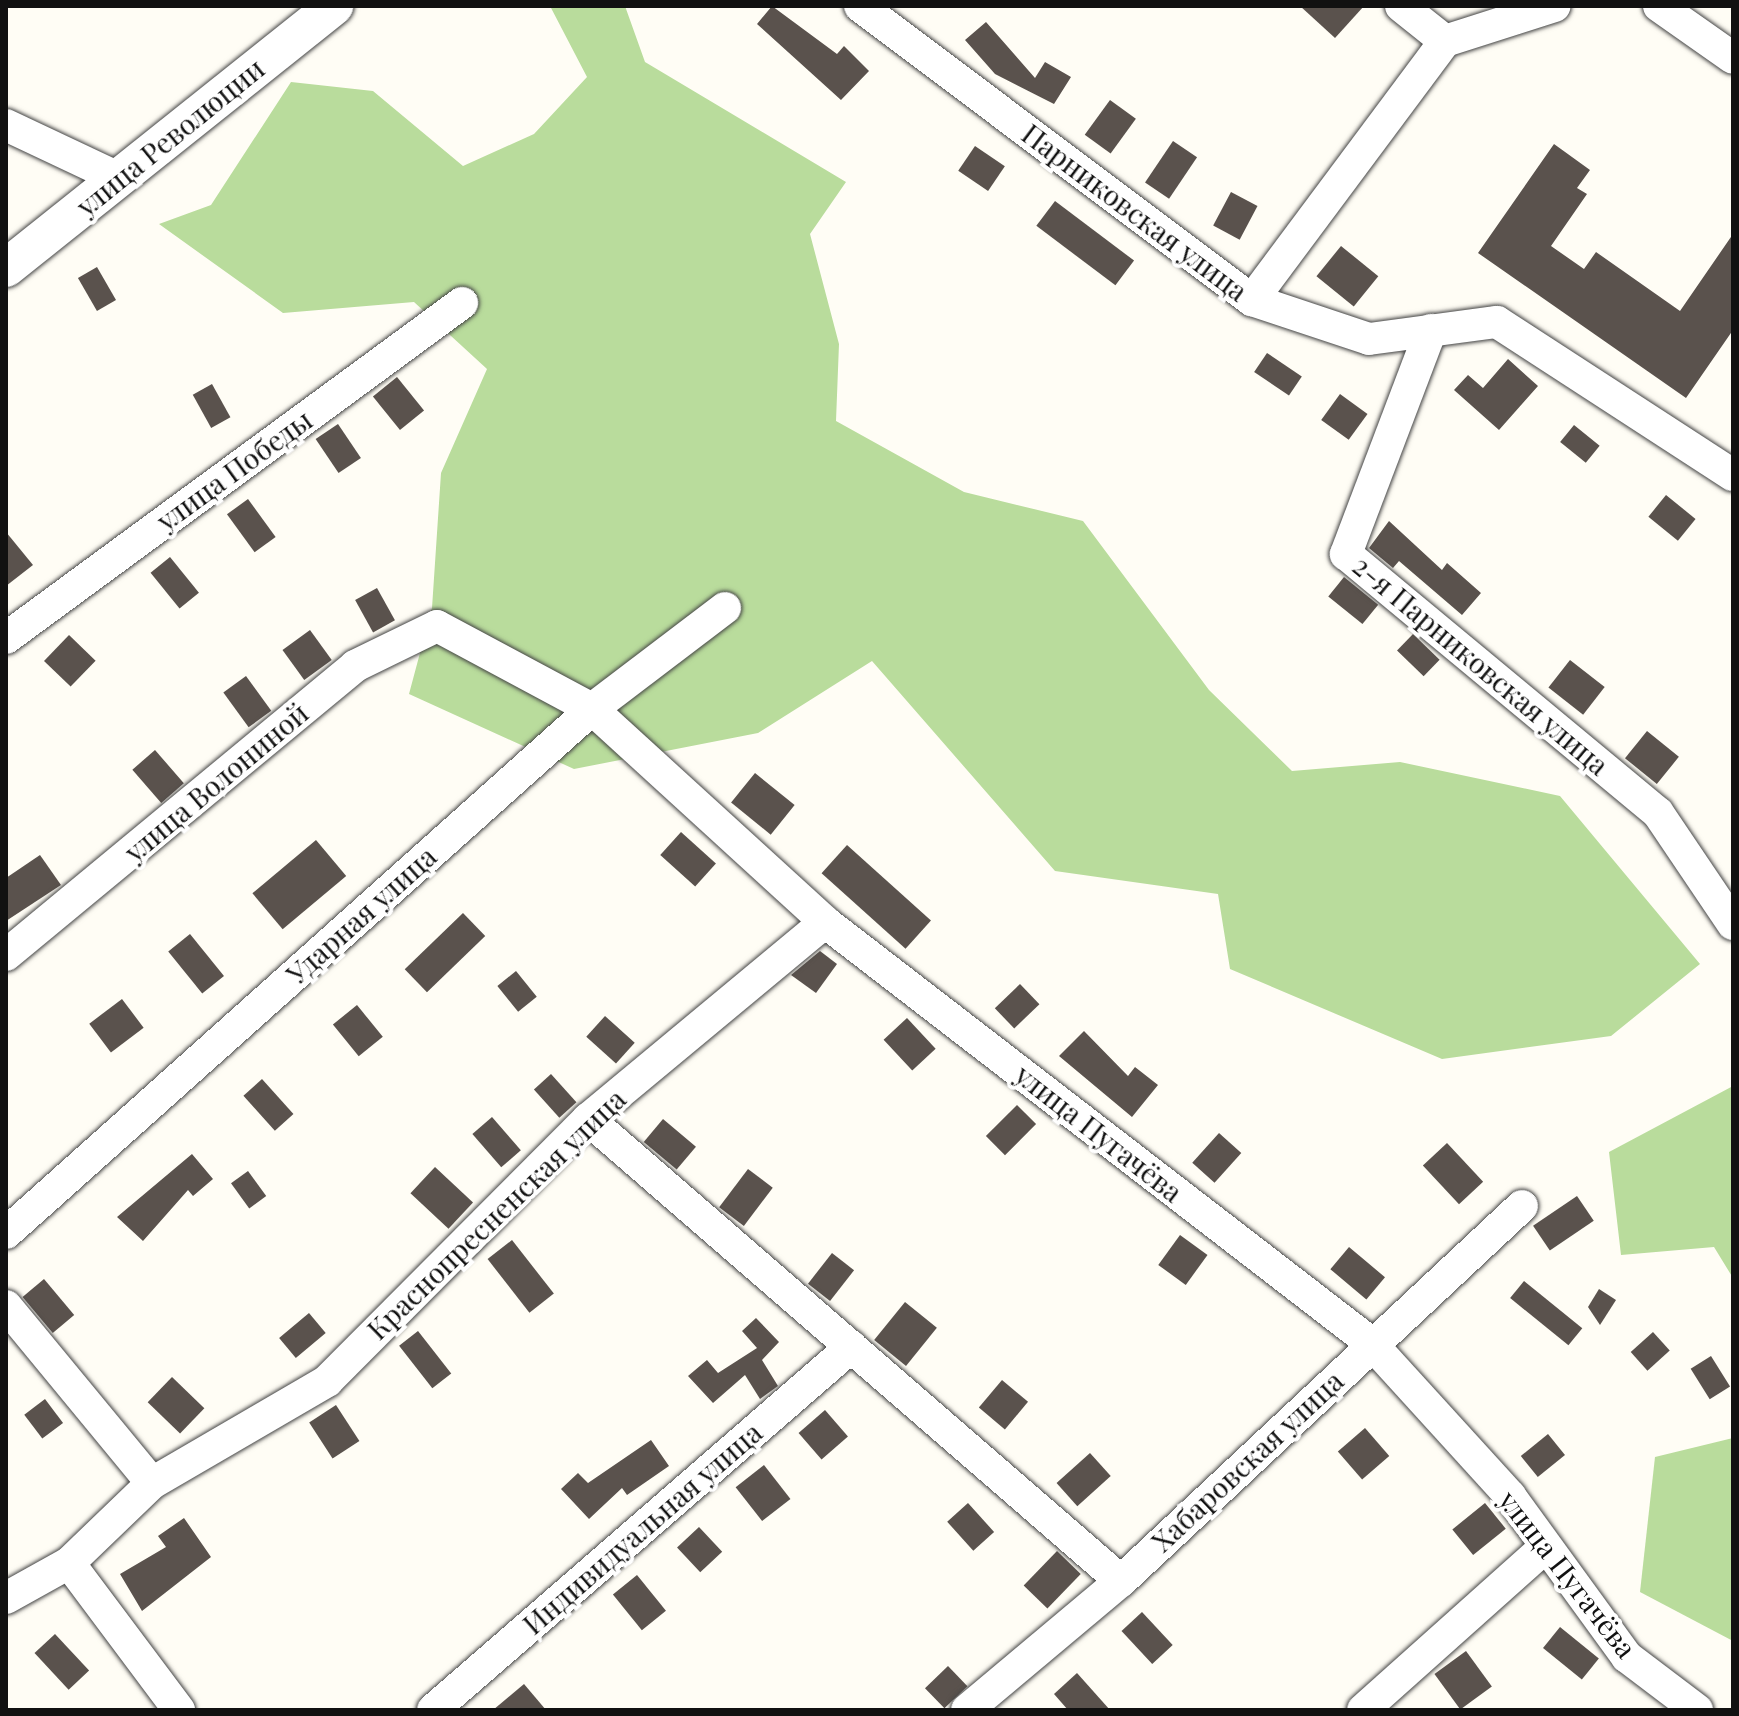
<!DOCTYPE html>
<meta charset="utf-8">
<style>
body{margin:0}
#map{position:relative;width:1739px;height:1716px;overflow:hidden;background:#fffdf5;font-family:"Playfair Display",serif}
div>[style]{position:absolute}
.forest>*{inset:0;background:#b9dc9c}
.building>*{inset:0;background:#5a524d;transform-origin:0 0}
.roads{filter:drop-shadow(0 0 2px #444) drop-shadow(0 0 2px #444)}
.minor>*{height:32px;margin:-16px;padding:0 16px;transform-origin:16px;border-radius:16px;background:#fff}
.tertiary>*{height:38px;margin:-19px;padding:0 19px;transform-origin:19px;border-radius:19px;background:#fff}
span{translate:-50% -50%;white-space:nowrap;text-align:center;line-height:1.15;-webkit-text-stroke:8px #fff;paint-order:stroke}
.street-label{font-size:28px;color:#111}
.frame{position:absolute;inset:0;border:8px solid #111;pointer-events:none}
</style>
<div id="map">
<div class="forest">
<div style="clip-path:polygon(550px 6px,625px 6px,645px 62px,846px 182px,810px 234px,839px 344px,836px 421px,964px 492px,1083px 521px,1209px 690px,1292px 771px,1400px 762px,1560px 796px,1700px 964px,1611px 1036px,1442px 1059px,1230px 969px,1218px 894px,1055px 871px,872px 661px,758px 733px,574px 769px,409px 694px,432px 608px,441px 473px,487px 369px,414px 302px,283px 313px,159px 224px,211px 205px,291px 82px,373px 91px,463px 166px,534px 134px,587px 77px)"></div>
<div style="clip-path:polygon(1733px 1086px,1733px 1278px,1714px 1247px,1621px 1255px,1609px 1152px)"></div>
<div style="clip-path:polygon(1733px 1438px,1733px 1641px,1640px 1592px,1655px 1457px)"></div>
</div>
<div class="building">
<div style="clip-path:polygon(772px 6px,837px 54px,844px 46px,869px 71px,841px 100px,757px 24px)"></div>
<div style="clip-path:polygon(1300px 6px,1364px 6px,1335px 38px)"></div>
<div style="clip-path:polygon(986px 22px,1035px 78px,1045px 62px,1071px 77px,1054px 104px,995px 74px,965px 40px)"></div>
<div style="left:1110px;top:100px;width:32px;height:43px;rotate:36deg"></div>
<div style="left:1173px;top:141px;width:29px;height:50px;rotate:34deg"></div>
<div style="clip-path:polygon(1554px 144px,1590px 170px,1577px 188px,1587px 194px,1551px 246px,1584px 269px,1596px 252px,1680px 311px,1733px 234px,1733px 330px,1686px 398px,1478px 253px)"></div>
<div style="left:975px;top:146px;width:36px;height:30px;rotate:34deg"></div>
<div style="left:1231px;top:192px;width:30px;height:38px;rotate:28deg"></div>
<div style="left:1055px;top:201px;width:99px;height:31px;rotate:37deg"></div>
<div style="left:1341px;top:246px;width:48px;height:39px;rotate:39deg"></div>
<div style="left:97px;top:267px;width:38px;height:22px;rotate:60deg"></div>
<div style="left:1267px;top:353px;width:42px;height:23px;rotate:34deg"></div>
<div style="clip-path:polygon(1508px 359px,1538px 386px,1499px 430px,1454px 390px,1468px 375px,1483px 388px)"></div>
<div style="left:397px;top:377px;width:43px;height:31px;rotate:51deg"></div>
<div style="left:212px;top:384px;width:38px;height:22px;rotate:61deg"></div>
<div style="left:1340px;top:394px;width:34px;height:32px;rotate:36deg"></div>
<div style="left:338px;top:424px;width:41px;height:27px;rotate:56deg"></div>
<div style="left:1574px;top:425px;width:33px;height:22px;rotate:39deg"></div>
<div style="left:1666px;top:495px;width:38px;height:28px;rotate:39deg"></div>
<div style="left:248px;top:499px;width:47px;height:26px;rotate:54deg"></div>
<div style="clip-path:polygon(1389px 521px,1442px 570px,1447px 563px,1481px 593px,1462px 615px,1399px 561px,1393px 568px,1369px 548px)"></div>
<div style="clip-path:polygon(6px 532px,33px 565px,6px 586px)"></div>
<div style="left:170px;top:557px;width:46px;height:25px;rotate:51deg"></div>
<div style="left:1344px;top:577px;width:44px;height:25px;rotate:39deg"></div>
<div style="left:377px;top:588px;width:37px;height:25px;rotate:61deg"></div>
<div style="left:310px;top:630px;width:37px;height:34px;rotate:54deg"></div>
<div style="left:1413px;top:634px;width:37px;height:23px;rotate:44deg"></div>
<div style="left:69px;top:635px;width:37px;height:36px;rotate:44deg"></div>
<div style="left:1570px;top:660px;width:44px;height:35px;rotate:38deg"></div>
<div style="left:246px;top:676px;width:43px;height:28px;rotate:54deg"></div>
<div style="left:1647px;top:731px;width:41px;height:35px;rotate:39deg"></div>
<div style="left:155px;top:750px;width:44px;height:30px;rotate:49deg"></div>
<div style="left:755px;top:773px;width:51px;height:38px;rotate:39deg"></div>
<div style="left:681px;top:832px;width:47px;height:31px;rotate:42deg"></div>
<div style="left:316px;top:840px;width:47px;height:83px;rotate:50deg"></div>
<div style="left:847px;top:845px;width:113px;height:38px;rotate:42deg"></div>
<div style="clip-path:polygon(40px 855px,61px 885px,6px 921px,6px 878px)"></div>
<div style="left:463px;top:913px;width:32px;height:81px;rotate:46deg"></div>
<div style="left:190px;top:934px;width:54px;height:28px;rotate:51deg"></div>
<div style="clip-path:polygon(820px 951px,837px 964px,816px 993px,791px 975px)"></div>
<div style="left:516px;top:971px;width:33px;height:24px;rotate:51deg"></div>
<div style="left:1020px;top:984px;width:28px;height:35px;rotate:46deg"></div>
<div style="left:122px;top:999px;width:36px;height:41px;rotate:53deg"></div>
<div style="left:357px;top:1005px;width:41px;height:31px;rotate:51deg"></div>
<div style="left:605px;top:1016px;width:40px;height:28px;rotate:42deg"></div>
<div style="left:907px;top:1018px;width:42px;height:32px;rotate:47deg"></div>
<div style="clip-path:polygon(1084px 1031px,1128px 1076px,1135px 1067px,1158px 1085px,1132px 1117px,1059px 1056px)"></div>
<div style="left:551px;top:1074px;width:38px;height:23px;rotate:48deg"></div>
<div style="left:262px;top:1079px;width:47px;height:25px;rotate:48deg"></div>
<div style="left:1017px;top:1105px;width:27px;height:44px;rotate:45deg"></div>
<div style="left:492px;top:1117px;width:44px;height:26px;rotate:49deg"></div>
<div style="left:663px;top:1119px;width:43px;height:30px;rotate:40deg"></div>
<div style="left:1219px;top:1133px;width:30px;height:40px;rotate:42deg"></div>
<div style="left:1447px;top:1143px;width:53px;height:33px;rotate:47deg"></div>
<div style="clip-path:polygon(192px 1154px,213px 1179px,193px 1196px,188px 1190px,143px 1241px,117px 1217px)"></div>
<div style="left:435px;top:1167px;width:52px;height:36px;rotate:43deg"></div>
<div style="left:748px;top:1169px;width:31px;height:48px;rotate:37deg"></div>
<div style="left:248px;top:1171px;width:31px;height:21px;rotate:54deg"></div>
<div style="left:1577px;top:1196px;width:30px;height:53px;rotate:56deg"></div>
<div style="left:1180px;top:1235px;width:34px;height:37px;rotate:36deg"></div>
<div style="left:512px;top:1240px;width:68px;height:31px;rotate:52deg"></div>
<div style="left:1349px;top:1247px;width:47px;height:29px;rotate:40deg"></div>
<div style="left:832px;top:1253px;width:28px;height:39px;rotate:38deg"></div>
<div style="left:44px;top:1279px;width:47px;height:28px;rotate:50deg"></div>
<div style="left:1524px;top:1281px;width:75px;height:22px;rotate:39deg"></div>
<div style="clip-path:polygon(1599px 1289px,1616px 1300px,1600px 1325px,1588px 1307px)"></div>
<div style="left:905px;top:1302px;width:41px;height:49px;rotate:39deg"></div>
<div style="left:309px;top:1313px;width:26px;height:39px;rotate:50deg"></div>
<div style="clip-path:polygon(756px 1318px,779px 1342px,762px 1360px,778px 1386px,760px 1399px,745px 1375px,713px 1403px,688px 1376px,707px 1360px,718px 1373px,757px 1348px,742px 1331px)"></div>
<div style="left:418px;top:1331px;width:54px;height:24px;rotate:52deg"></div>
<div style="left:1653px;top:1332px;width:25px;height:30px;rotate:48deg"></div>
<div style="left:1711px;top:1356px;width:36px;height:24px;rotate:58deg"></div>
<div style="left:172px;top:1377px;width:45px;height:35px;rotate:44deg"></div>
<div style="left:1002px;top:1380px;width:34px;height:36px;rotate:40deg"></div>
<div style="left:45px;top:1399px;width:30px;height:26px;rotate:53deg"></div>
<div style="left:336px;top:1405px;width:43px;height:32px;rotate:57deg"></div>
<div style="left:825px;top:1410px;width:35px;height:35px;rotate:49deg"></div>
<div style="left:1365px;top:1428px;width:37px;height:36px;rotate:49deg"></div>
<div style="left:1548px;top:1434px;width:27px;height:35px;rotate:51deg"></div>
<div style="clip-path:polygon(651px 1440px,669px 1466px,627px 1495px,622px 1488px,589px 1519px,561px 1489px,578px 1473px,588px 1483px)"></div>
<div style="left:1090px;top:1453px;width:31px;height:45px;rotate:48deg"></div>
<div style="left:764px;top:1465px;width:43px;height:36px;rotate:52deg"></div>
<div style="left:968px;top:1503px;width:39px;height:28px;rotate:48deg"></div>
<div style="left:1485px;top:1503px;width:33px;height:42px;rotate:51deg"></div>
<div style="clip-path:polygon(184px 1518px,211px 1557px,142px 1611px,120px 1574px,166px 1547px,158px 1536px)"></div>
<div style="left:699px;top:1527px;width:34px;height:30px;rotate:47deg"></div>
<div style="left:1057px;top:1551px;width:33px;height:48px;rotate:44deg"></div>
<div style="left:637px;top:1575px;width:46px;height:31px;rotate:51deg"></div>
<div style="left:1142px;top:1612px;width:45px;height:28px;rotate:47deg"></div>
<div style="left:1560px;top:1627px;width:50px;height:27px;rotate:39deg"></div>
<div style="left:55px;top:1634px;width:50px;height:28px;rotate:47deg"></div>
<div style="left:1466px;top:1651px;width:44px;height:39px;rotate:54deg"></div>
<div style="left:948px;top:1666px;width:28px;height:32px;rotate:46deg"></div>
<div style="clip-path:polygon(1077px 1673px,1110px 1710px,1068px 1710px,1054px 1694px)"></div>
<div style="clip-path:polygon(524px 1684px,546px 1710px,493px 1710px)"></div>
</div>
<div class="roads">
<div class="minor">
<div style="left:860px;top:6px;width:490px;rotate:36.9deg"></div>
<div style="left:1252px;top:300px;width:123px;rotate:18.4deg"></div>
<div style="left:1369px;top:339px;width:129px;rotate:-7.6deg"></div>
<div style="left:1497px;top:322px;width:281px;rotate:33deg"></div>
<div style="left:1401px;top:6px;width:56px;rotate:38.5deg"></div>
<div style="left:1445px;top:41px;width:115px;rotate:-17.7deg"></div>
<div style="left:1659px;top:6px;width:90px;rotate:35.1deg"></div>
<div style="left:6px;top:125px;width:124px;rotate:25.3deg"></div>
<div style="left:1252px;top:300px;width:323px;rotate:-53.3deg"></div>
<div style="left:1431px;top:330px;width:240px;rotate:110.8deg"></div>
<div style="left:1346px;top:554px;width:405px;rotate:39.7deg"></div>
<div style="left:1658px;top:813px;width:134px;rotate:56deg"></div>
<div style="left:6px;top:638px;width:566px;rotate:-36.3deg"></div>
<div style="left:6px;top:955px;width:453px;rotate:-39.6deg"></div>
<div style="left:355px;top:666px;width:91px;rotate:-26deg"></div>
<div style="left:437px;top:626px;width:176px;rotate:28.2deg"></div>
<div style="left:592px;top:709px;width:316px;rotate:42.4deg"></div>
<div style="left:825px;top:922px;width:689px;rotate:37.63deg"></div>
<div style="left:1371px;top:1343px;width:207px;rotate:47.7deg"></div>
<div style="left:1510px;top:1496px;width:199px;rotate:54deg"></div>
<div style="left:1627px;top:1657px;width:88px;rotate:37.1deg"></div>
<div style="left:588px;top:1119px;width:705px;rotate:40.92deg"></div>
<div style="left:6px;top:1233px;width:786px;rotate:-41.8deg"></div>
<div style="left:592px;top:709px;width:167px;rotate:-37.2deg"></div>
<div style="left:6px;top:1306px;width:229px;rotate:50.5deg"></div>
<div style="left:69px;top:1563px;width:184px;rotate:53.2deg"></div>
<div style="left:6px;top:1598px;width:72px;rotate:-29.1deg"></div>
<div style="left:69px;top:1563px;width:115px;rotate:-43.9deg"></div>
<div style="left:152px;top:1483px;width:203px;rotate:-30.2deg"></div>
<div style="left:327px;top:1381px;width:370px;rotate:-45.1deg"></div>
<div style="left:588px;top:1119px;width:308px;rotate:-39.7deg"></div>
<div style="left:433px;top:1710px;width:554px;rotate:-40.97deg"></div>
<div style="left:967px;top:1710px;width:201px;rotate:-40deg"></div>
<div style="left:1121px;top:1581px;width:549px;rotate:-43.08deg"></div>
<div style="left:1363px;top:1710px;width:244px;rotate:-41.8deg"></div>
</div>
<div class="tertiary">
<div style="left:6px;top:268px;width:420px;rotate:-38.6deg"></div>
</div>
</div>
<div class="street-label">
<span style="left:170px;top:137px;rotate:-39deg">улица Революции</span>
<span style="left:1135px;top:212px;rotate:37deg">Парниковская улица</span>
<span style="left:234px;top:470px;rotate:-36deg">улица Победы</span>
<span style="left:1481px;top:665px;rotate:40deg">2-я Парниковская улица</span>
<span style="left:216px;top:782px;rotate:-40deg">улица Волониной</span>
<span style="left:361px;top:915px;rotate:-42deg">Ударная улица</span>
<span style="left:1099px;top:1133px;rotate:38deg">улица Пугачёва</span>
<span style="left:496px;top:1214px;rotate:-44deg">Краснопресненская улица</span>
<span style="left:1247px;top:1461px;rotate:-43deg">Хабаровская улица</span>
<span style="left:642px;top:1528px;rotate:-41deg">Индивидуальная улица</span>
<span style="left:1568px;top:1574px;rotate:52deg">улица Пугачёва</span>
</div>
<div class="frame"></div>
</div>
